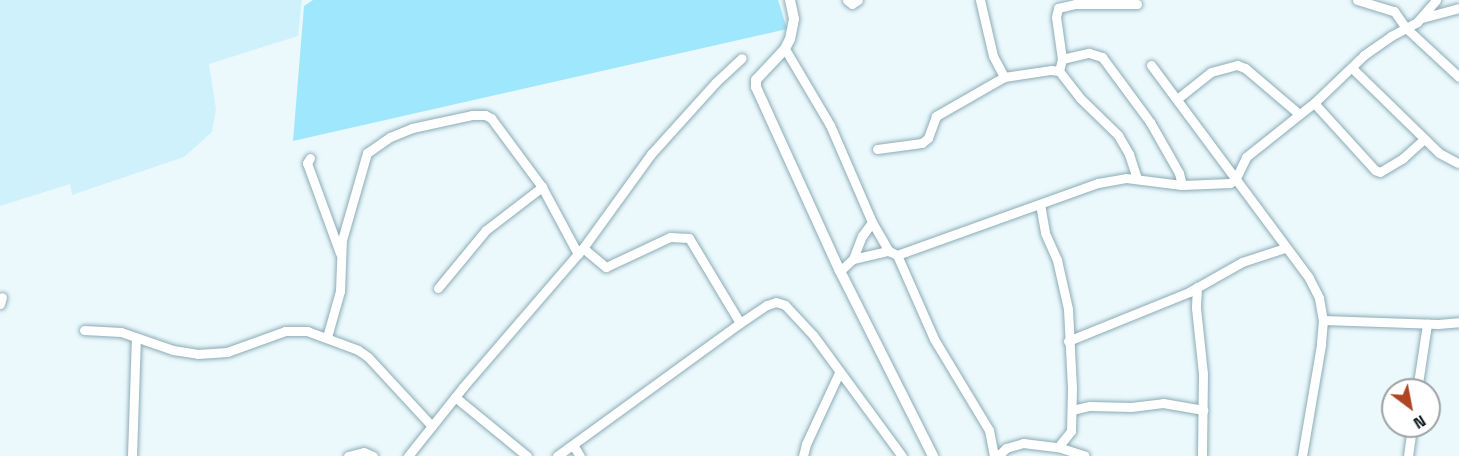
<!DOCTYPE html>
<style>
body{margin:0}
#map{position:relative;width:1459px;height:456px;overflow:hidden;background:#ebf9fd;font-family:"Space Grotesk",sans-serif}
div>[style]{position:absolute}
.built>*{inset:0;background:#cff1fc}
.green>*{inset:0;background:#9fe7fc}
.roads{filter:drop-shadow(0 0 2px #8babb5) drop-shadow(0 0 2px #8babb5)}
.minor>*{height:9px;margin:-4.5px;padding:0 4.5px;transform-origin:4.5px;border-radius:4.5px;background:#fff}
.tertiary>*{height:10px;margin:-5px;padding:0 5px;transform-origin:5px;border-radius:5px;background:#fff}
span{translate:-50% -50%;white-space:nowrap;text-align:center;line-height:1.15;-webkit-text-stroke:5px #fff;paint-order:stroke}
.north{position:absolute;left:1381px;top:378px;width:60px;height:60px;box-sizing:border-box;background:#fff;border:2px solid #9da1a3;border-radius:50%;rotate:148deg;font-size:16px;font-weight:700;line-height:24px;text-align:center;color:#091518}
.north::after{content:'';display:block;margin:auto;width:21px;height:27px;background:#ae4623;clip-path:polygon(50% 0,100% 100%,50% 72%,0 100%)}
</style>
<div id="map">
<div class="built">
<div style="clip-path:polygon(0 0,302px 0,298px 36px,209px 64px,216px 109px,212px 132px,184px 157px,72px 195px,70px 184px,0 206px)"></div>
</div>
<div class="green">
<div style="clip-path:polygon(313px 0,778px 0,787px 29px,293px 141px,304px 6px)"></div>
</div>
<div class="roads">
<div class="minor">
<div style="left:847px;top:0;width:6px;rotate:39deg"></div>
<div style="left:852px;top:4px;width:7px;rotate:-34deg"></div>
<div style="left:980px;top:0;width:57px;rotate:76.9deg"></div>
<div style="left:993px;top:56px;width:24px;rotate:62deg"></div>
<div style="left:1004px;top:77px;width:48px;rotate:-8.5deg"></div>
<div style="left:1051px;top:70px;width:8px;rotate:7deg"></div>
<div style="left:1059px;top:71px;width:34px;rotate:52deg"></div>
<div style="left:1080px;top:98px;width:53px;rotate:44.2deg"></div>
<div style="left:1118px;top:135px;width:22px;rotate:60deg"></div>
<div style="left:1129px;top:154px;width:25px;rotate:72deg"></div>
<div style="left:1357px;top:0;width:39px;rotate:17deg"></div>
<div style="left:1394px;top:11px;width:21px;rotate:55deg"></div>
<div style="left:1406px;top:28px;width:72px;rotate:42.8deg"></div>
<div style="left:1422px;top:18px;width:38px;rotate:-15deg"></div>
<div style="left:785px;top:49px;width:88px;rotate:59.4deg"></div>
<div style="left:830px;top:125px;width:106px;rotate:66.6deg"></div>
<div style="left:872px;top:222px;width:34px;rotate:60deg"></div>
<div style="left:889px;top:251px;width:9px;rotate:27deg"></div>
<div style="left:897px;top:255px;width:214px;rotate:-19.7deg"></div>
<div style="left:1098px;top:183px;width:28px;rotate:-10deg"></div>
<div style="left:1126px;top:178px;width:56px;rotate:7.1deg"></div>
<div style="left:1182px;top:185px;width:48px;rotate:-2.4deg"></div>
<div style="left:1230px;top:183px;width:6px;rotate:-31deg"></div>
<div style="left:1235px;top:180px;width:25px;rotate:-64deg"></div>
<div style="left:1246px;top:157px;width:87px;rotate:-38.5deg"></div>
<div style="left:1314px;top:103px;width:69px;rotate:-43.8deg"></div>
<div style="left:1364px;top:55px;width:33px;rotate:-35deg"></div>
<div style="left:1391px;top:36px;width:30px;rotate:-28deg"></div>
<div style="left:1417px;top:22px;width:29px;rotate:-49deg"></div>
<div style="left:1062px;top:59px;width:42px;rotate:-98.1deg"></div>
<div style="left:1056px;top:17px;width:9px;rotate:-77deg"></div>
<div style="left:1058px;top:8px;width:17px;rotate:-13deg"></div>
<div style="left:1075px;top:4px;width:62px"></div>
<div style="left:1151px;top:65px;width:265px;rotate:53.4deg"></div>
<div style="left:1309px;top:278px;width:22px;rotate:63deg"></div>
<div style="left:1319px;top:298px;width:22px;rotate:80deg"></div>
<div style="left:1323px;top:320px;width:25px;rotate:95deg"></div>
<div style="left:1321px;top:345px;width:113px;rotate:99.7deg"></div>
<div style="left:1353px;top:69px;width:120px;rotate:44.3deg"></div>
<div style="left:1439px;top:153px;width:21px;rotate:28deg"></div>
<div style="left:1059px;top:71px;width:12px;rotate:-76deg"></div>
<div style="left:1062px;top:59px;width:28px;rotate:-13deg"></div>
<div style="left:1089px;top:53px;width:14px;rotate:17deg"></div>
<div style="left:1102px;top:57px;width:81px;rotate:53.6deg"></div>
<div style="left:1150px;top:122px;width:59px;rotate:60.4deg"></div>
<div style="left:1179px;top:173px;width:12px;rotate:76deg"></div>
<div style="left:1177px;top:99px;width:43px;rotate:-38.5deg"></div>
<div style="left:1211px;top:72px;width:27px;rotate:-15deg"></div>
<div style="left:1237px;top:65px;width:9px;rotate:21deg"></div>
<div style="left:1245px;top:68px;width:71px;rotate:40.4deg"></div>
<div style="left:1314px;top:103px;width:91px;rotate:47.7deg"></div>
<div style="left:1375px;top:170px;width:5px;rotate:22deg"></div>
<div style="left:1380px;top:172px;width:27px;rotate:-31deg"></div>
<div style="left:1403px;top:158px;width:28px;rotate:-42deg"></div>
<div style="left:877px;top:149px;width:45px;rotate:-7.6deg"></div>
<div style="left:922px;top:143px;width:8px;rotate:-40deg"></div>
<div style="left:928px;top:138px;width:23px;rotate:-70deg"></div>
<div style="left:936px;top:116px;width:78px;rotate:-29.8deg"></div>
<div style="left:310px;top:158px;width:6px;rotate:121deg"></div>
<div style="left:307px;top:163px;width:96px;rotate:69.9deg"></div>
<div style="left:1040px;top:204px;width:29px;rotate:80deg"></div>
<div style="left:1045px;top:233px;width:30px;rotate:66deg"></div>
<div style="left:1057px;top:260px;width:50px;rotate:77.3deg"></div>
<div style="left:1068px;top:309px;width:79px;rotate:87.1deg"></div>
<div style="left:1072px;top:388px;width:43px;rotate:91.3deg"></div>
<div style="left:1071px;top:431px;width:21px;rotate:129deg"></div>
<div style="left:583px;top:248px;width:30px;rotate:40deg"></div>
<div style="left:606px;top:267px;width:71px;rotate:-25.1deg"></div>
<div style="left:670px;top:237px;width:19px;rotate:3deg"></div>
<div style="left:689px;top:238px;width:99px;rotate:59deg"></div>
<div style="left:897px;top:255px;width:92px;rotate:66.2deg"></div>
<div style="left:934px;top:339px;width:106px;rotate:58.9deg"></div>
<div style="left:989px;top:430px;width:26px;rotate:79deg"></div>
<div style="left:853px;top:259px;width:25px;rotate:-69deg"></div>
<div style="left:862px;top:236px;width:17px;rotate:-54deg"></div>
<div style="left:840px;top:271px;width:18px;rotate:-43deg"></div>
<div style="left:853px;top:259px;width:37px;rotate:-13deg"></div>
<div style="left:1197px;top:287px;width:21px;rotate:93deg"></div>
<div style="left:1196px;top:308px;width:66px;rotate:83.9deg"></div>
<div style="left:1203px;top:374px;width:82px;rotate:90.7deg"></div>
<div style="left:438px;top:288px;width:75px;rotate:-50.4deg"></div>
<div style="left:486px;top:230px;width:71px;rotate:-37.5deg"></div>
<div style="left:0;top:304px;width:7px;rotate:-74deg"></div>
<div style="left:1323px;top:320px;width:115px;rotate:2deg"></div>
<div style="left:1438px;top:324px;width:21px;rotate:-5deg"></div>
<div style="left:84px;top:330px;width:37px;rotate:3deg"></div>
<div style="left:121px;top:332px;width:55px;rotate:19.1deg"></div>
<div style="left:173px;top:350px;width:25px;rotate:9deg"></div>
<div style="left:198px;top:354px;width:29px;rotate:-4deg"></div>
<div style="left:227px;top:352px;width:62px;rotate:-19.9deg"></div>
<div style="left:285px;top:331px;width:22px"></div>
<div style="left:307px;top:331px;width:54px;rotate:20.4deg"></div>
<div style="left:358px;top:350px;width:12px;rotate:35deg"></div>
<div style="left:368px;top:357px;width:94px;rotate:47.2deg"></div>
<div style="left:327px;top:337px;width:48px;rotate:-74.2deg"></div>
<div style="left:340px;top:291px;width:51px;rotate:-87.8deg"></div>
<div style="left:342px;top:240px;width:91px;rotate:-74deg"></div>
<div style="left:367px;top:153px;width:28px;rotate:-35deg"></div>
<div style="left:390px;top:137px;width:24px;rotate:-22deg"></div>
<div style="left:412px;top:128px;width:61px;rotate:-12.2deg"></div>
<div style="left:472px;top:115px;width:13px"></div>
<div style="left:485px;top:115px;width:7px;rotate:27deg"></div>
<div style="left:491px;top:118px;width:86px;rotate:53.5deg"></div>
<div style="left:542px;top:187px;width:76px;rotate:61.8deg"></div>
<div style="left:1068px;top:341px;width:131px;rotate:-22deg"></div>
<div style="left:1189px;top:292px;width:61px;rotate:-29.5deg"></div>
<div style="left:1242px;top:262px;width:45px;rotate:-18deg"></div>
<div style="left:1417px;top:390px;width:67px;rotate:-81.4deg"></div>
<div style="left:455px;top:397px;width:93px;rotate:39.3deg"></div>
<div style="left:1072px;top:410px;width:18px;rotate:-13deg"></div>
<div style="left:1090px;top:406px;width:41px;rotate:1.4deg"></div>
<div style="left:1131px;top:407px;width:32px;rotate:-7deg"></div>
<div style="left:1163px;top:403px;width:41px;rotate:9.9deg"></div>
<div style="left:573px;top:445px;width:13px;rotate:58deg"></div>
<div style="left:132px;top:456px;width:118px;rotate:-88.1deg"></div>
<div style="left:348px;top:456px;width:16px;rotate:-14deg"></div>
<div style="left:364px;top:452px;width:10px;rotate:24deg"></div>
<div style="left:408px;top:456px;width:88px;rotate:-51.4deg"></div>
<div style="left:463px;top:387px;width:184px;rotate:-49.2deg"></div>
<div style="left:583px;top:248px;width:116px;rotate:-54.1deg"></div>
<div style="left:651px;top:154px;width:97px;rotate:-47.9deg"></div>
<div style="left:716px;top:82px;width:35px;rotate:-43deg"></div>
<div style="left:557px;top:456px;width:226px;rotate:-36deg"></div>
<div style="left:740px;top:323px;width:32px;rotate:-34deg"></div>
<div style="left:767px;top:305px;width:9px;rotate:-18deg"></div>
<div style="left:776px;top:302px;width:9px;rotate:18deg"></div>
<div style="left:785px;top:305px;width:41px;rotate:47deg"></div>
<div style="left:813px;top:335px;width:150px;rotate:53.7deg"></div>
<div style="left:803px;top:456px;width:12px;rotate:-76deg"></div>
<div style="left:806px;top:444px;width:78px;rotate:-65.1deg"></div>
<div style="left:998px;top:456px;width:11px;rotate:-45deg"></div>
<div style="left:1006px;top:448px;width:18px;rotate:-16deg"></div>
<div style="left:1023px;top:443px;width:35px;rotate:7deg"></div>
<div style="left:1058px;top:447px;width:28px;rotate:18deg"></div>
<div style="left:1408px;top:456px;width:30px;rotate:-82deg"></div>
</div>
<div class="tertiary">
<div style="left:790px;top:0;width:19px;rotate:78deg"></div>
<div style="left:794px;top:19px;width:20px;rotate:101deg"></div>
<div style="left:790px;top:39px;width:11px;rotate:117deg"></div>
<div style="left:785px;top:49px;width:42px;rotate:133.1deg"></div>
<div style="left:756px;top:80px;width:7px;rotate:90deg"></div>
<div style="left:756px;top:87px;width:202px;rotate:65.5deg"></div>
<div style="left:840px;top:271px;width:207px;rotate:63.3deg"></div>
</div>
</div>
<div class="north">N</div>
</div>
